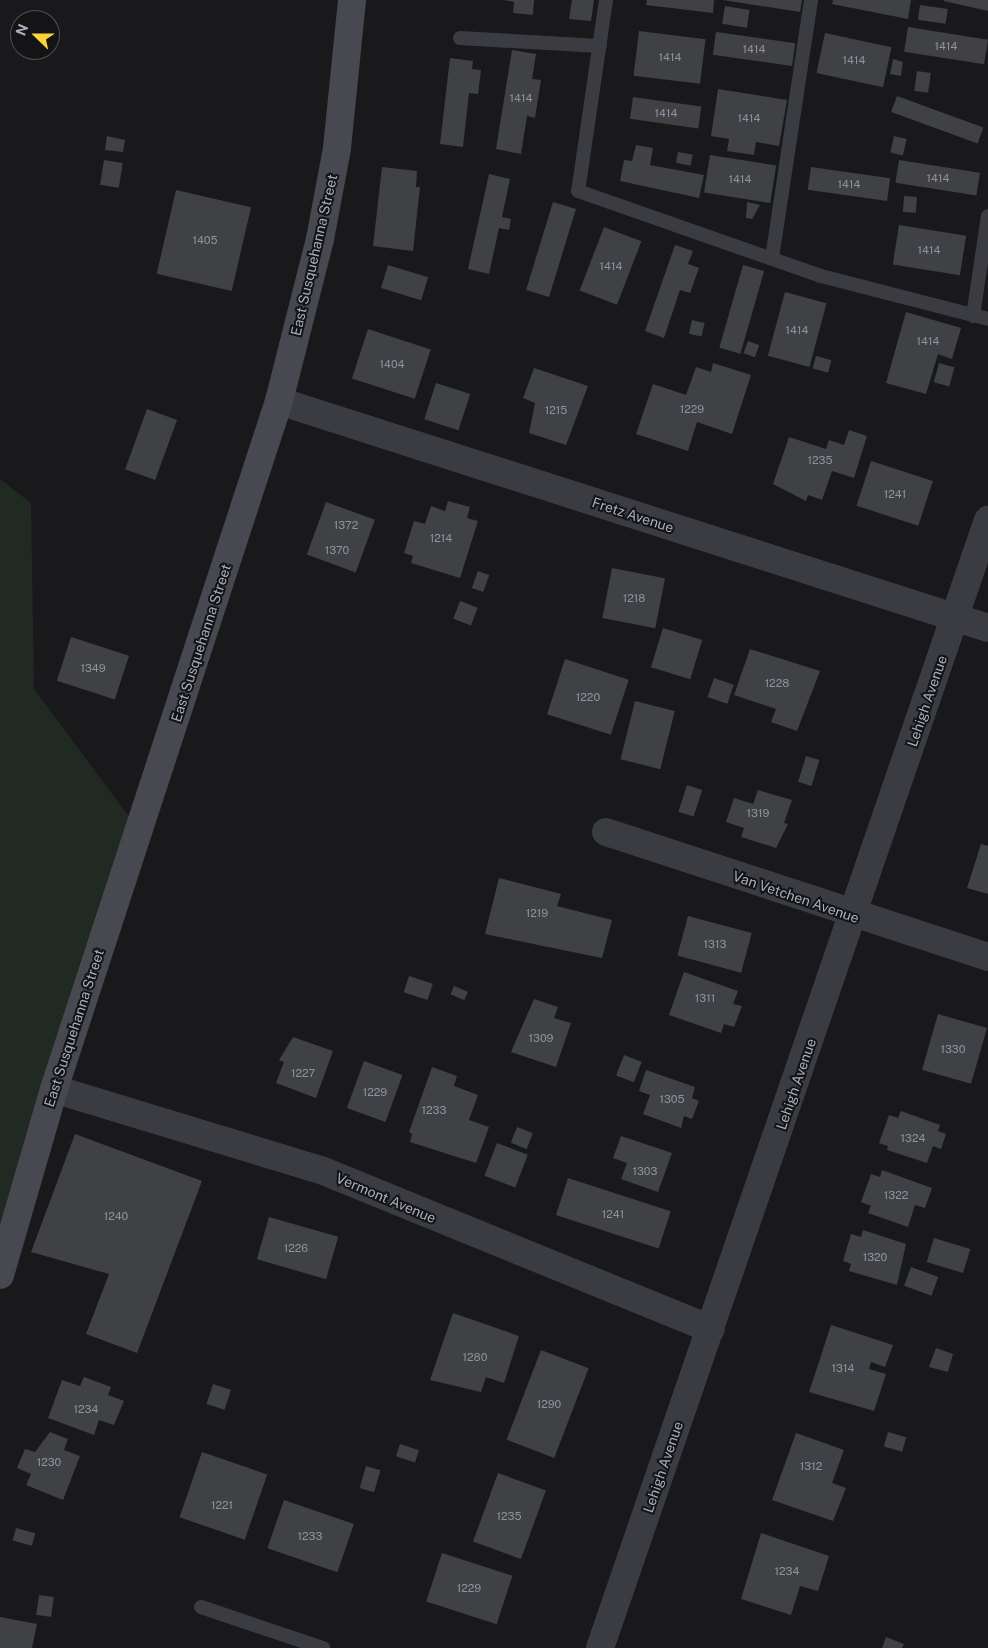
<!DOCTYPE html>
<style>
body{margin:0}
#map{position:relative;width:988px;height:1648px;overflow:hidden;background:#19191b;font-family:"Public Sans",sans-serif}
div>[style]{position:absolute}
.green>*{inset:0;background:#202a23}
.building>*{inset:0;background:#404145;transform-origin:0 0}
.service>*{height:14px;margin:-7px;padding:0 7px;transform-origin:7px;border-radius:7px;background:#3b3b42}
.minor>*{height:28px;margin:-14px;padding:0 14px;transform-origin:14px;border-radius:14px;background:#3b3b42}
.secondary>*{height:28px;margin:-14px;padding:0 14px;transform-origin:14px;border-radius:14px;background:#474850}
span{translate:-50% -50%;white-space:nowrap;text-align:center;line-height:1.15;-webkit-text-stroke:4px #141416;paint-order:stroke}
.number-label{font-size:11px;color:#90929e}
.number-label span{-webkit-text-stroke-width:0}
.street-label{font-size:14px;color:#aaadbb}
.north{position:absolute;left:10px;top:10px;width:50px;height:50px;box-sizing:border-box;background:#141416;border:1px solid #505158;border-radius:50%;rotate:292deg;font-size:14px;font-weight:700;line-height:20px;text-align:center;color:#aaadbb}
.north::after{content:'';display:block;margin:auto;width:18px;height:22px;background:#fcd530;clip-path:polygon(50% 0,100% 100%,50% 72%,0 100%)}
</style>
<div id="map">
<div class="green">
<div style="clip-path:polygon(0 479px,31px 503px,34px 689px,139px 830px,0 1275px)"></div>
</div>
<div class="building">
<div style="clip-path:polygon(504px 0,534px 0,533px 15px,513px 13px,514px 2px)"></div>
<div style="clip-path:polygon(572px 0,594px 0,591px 21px,569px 19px)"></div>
<div style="clip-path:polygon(647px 0,714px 0,713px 13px,646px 5px)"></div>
<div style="clip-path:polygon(723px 0,802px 0,800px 12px)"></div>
<div style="clip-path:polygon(833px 0,911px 0,908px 19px,832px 4px)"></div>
<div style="clip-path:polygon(944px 0,988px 0,988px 11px,944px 1px)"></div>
<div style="left:920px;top:5px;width:28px;height:15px;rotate:8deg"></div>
<div style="left:725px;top:6px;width:25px;height:18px;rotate:9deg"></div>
<div style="left:908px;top:27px;width:81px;height:25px;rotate:9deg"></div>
<div style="left:639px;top:31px;width:67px;height:45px;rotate:7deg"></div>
<div style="left:716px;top:32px;width:80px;height:23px;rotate:8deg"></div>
<div style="left:825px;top:33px;width:68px;height:41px;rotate:12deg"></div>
<div style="clip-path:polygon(512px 50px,536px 54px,532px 79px,541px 80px,535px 118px,527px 116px,521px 154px,496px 149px)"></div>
<div style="clip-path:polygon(450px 58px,473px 61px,472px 69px,481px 70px,478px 94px,469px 93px,463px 147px,440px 144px)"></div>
<div style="clip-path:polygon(893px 59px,903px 62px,901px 76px,890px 74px)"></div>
<div style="left:917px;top:71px;width:14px;height:20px;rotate:8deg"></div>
<div style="clip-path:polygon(718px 89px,787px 100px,779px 146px,756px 142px,754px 155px,727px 151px,729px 139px,711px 136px)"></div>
<div style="left:897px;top:96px;width:92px;height:17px;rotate:20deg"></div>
<div style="left:633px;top:97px;width:69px;height:22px;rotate:8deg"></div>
<div style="clip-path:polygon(107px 136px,125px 140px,123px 152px,105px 150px)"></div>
<div style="left:894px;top:136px;width:13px;height:17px;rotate:13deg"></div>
<div style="clip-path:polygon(636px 145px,653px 148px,650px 165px,704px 175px,699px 198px,620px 181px,624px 160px,632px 161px)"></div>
<div style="left:678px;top:152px;width:15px;height:11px;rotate:11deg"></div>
<div style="left:710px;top:155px;width:67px;height:38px;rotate:9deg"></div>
<div style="left:104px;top:160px;width:19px;height:25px;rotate:9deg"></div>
<div style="left:899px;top:160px;width:82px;height:23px;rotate:9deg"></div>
<div style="clip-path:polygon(382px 167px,417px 171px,416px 187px,420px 187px,413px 251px,373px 246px)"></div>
<div style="left:811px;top:167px;width:80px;height:23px;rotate:8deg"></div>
<div style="clip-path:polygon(489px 174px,510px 179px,502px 217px,511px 219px,509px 230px,499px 228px,489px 274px,468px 269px)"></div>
<div style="left:176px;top:190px;width:77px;height:86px;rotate:13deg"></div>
<div style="left:904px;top:196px;width:13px;height:16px;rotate:4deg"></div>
<div style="left:553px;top:202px;width:24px;height:92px;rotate:17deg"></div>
<div style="clip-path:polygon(747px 202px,760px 205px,752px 219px,746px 218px)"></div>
<div style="left:899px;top:225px;width:68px;height:40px;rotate:9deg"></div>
<div style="left:604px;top:227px;width:40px;height:68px;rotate:21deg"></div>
<div style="clip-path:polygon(675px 245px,693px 251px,688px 264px,699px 268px,690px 293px,680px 290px,664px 338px,645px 331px)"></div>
<div style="left:388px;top:265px;width:42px;height:24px;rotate:17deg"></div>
<div style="left:743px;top:265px;width:22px;height:86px;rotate:16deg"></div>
<div style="left:785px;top:292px;width:43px;height:66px;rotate:15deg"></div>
<div style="clip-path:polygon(906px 312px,961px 328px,952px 359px,938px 354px,926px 394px,886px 383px)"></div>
<div style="left:692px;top:320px;width:13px;height:14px;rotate:13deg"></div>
<div style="left:368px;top:329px;width:66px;height:52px;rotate:18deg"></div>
<div style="left:748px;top:341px;width:12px;height:13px;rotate:20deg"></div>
<div style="left:816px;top:356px;width:16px;height:13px;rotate:15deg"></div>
<div style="clip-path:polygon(713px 363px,751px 375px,732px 434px,697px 422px,688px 451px,636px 434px,653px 384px,686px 395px,696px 367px,711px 372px)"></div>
<div style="left:939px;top:363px;width:16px;height:20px;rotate:15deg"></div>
<div style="clip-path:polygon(534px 368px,588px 386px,566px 445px,529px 433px,535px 403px,523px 398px)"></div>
<div style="left:436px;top:383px;width:36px;height:38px;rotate:18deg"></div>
<div style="left:147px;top:409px;width:32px;height:64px;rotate:20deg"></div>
<div style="clip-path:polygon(849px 430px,867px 436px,854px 478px,832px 471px,822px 500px,808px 495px,806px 501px,773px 484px,789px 437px,826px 449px,829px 440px,844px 445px)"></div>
<div style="left:871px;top:461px;width:65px;height:47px;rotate:18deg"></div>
<div style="clip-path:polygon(448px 501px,470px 507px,467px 518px,478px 521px,460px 578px,411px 563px,413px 556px,404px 553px,414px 521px,425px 524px,431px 506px,445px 511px)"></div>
<div style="left:326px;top:502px;width:52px;height:56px;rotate:20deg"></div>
<div style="left:612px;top:568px;width:54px;height:51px;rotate:11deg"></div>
<div style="left:478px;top:571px;width:12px;height:18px;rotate:20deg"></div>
<div style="left:460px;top:601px;width:19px;height:19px;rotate:21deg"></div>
<div style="left:663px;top:628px;width:41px;height:41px;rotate:17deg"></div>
<div style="left:71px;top:637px;width:61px;height:46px;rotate:18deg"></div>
<div style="clip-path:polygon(750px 649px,820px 671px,797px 731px,771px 722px,776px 709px,734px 695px)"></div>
<div style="left:565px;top:659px;width:67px;height:58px;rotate:18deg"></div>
<div style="left:714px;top:678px;width:21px;height:20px;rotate:19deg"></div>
<div style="left:635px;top:701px;width:41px;height:60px;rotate:14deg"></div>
<div style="left:806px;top:756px;width:14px;height:27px;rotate:17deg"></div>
<div style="left:687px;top:785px;width:16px;height:28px;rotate:18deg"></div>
<div style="clip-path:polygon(758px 790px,792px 800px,784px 823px,788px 824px,776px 848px,741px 837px,744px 828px,726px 822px,734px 798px,753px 804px)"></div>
<div style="clip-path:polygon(981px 844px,988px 846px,988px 894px,967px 888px)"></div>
<div style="clip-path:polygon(499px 878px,561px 894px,557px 906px,612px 920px,602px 958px,485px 934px)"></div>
<div style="left:688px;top:916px;width:66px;height:41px;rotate:15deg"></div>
<div style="clip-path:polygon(684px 972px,738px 991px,733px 1004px,742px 1006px,734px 1027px,724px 1024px,721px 1033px,669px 1015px)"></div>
<div style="left:409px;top:976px;width:25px;height:17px;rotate:18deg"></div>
<div style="left:454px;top:986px;width:15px;height:9px;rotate:23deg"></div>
<div style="clip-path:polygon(534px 999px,558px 1007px,554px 1018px,571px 1023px,556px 1067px,511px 1052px)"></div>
<div style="left:938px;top:1014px;width:51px;height:58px;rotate:16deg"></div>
<div style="clip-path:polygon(293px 1037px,333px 1051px,316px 1098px,276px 1083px,284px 1062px,279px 1060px)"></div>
<div style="left:624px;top:1055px;width:19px;height:22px;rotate:21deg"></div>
<div style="left:364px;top:1061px;width:41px;height:50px;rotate:20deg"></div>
<div style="clip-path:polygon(432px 1067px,457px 1076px,454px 1086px,478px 1095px,469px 1120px,489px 1127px,476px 1163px,410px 1142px,412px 1134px,409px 1132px)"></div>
<div style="clip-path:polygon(646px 1070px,695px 1087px,692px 1098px,699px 1101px,692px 1119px,684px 1116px,681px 1128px,643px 1114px,650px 1095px,639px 1091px)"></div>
<div style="clip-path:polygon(901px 1111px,940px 1125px,938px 1131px,946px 1134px,941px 1149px,933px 1146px,927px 1163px,887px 1150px,888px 1146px,879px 1143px,889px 1115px,898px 1118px)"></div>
<div style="left:517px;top:1127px;width:17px;height:17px;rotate:21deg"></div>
<div style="clip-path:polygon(75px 1134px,202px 1181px,137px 1353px,86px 1334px,109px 1274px,31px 1252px)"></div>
<div style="clip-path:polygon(621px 1136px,672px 1153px,658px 1192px,621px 1179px,627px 1163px,613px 1158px)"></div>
<div style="left:497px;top:1143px;width:33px;height:35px;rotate:21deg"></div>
<div style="clip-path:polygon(882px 1170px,932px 1188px,925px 1208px,915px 1205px,908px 1227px,868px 1213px,871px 1206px,861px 1202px,871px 1174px,880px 1177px)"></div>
<div style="left:568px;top:1178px;width:108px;height:39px;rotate:18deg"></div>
<div style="left:269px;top:1217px;width:72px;height:44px;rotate:16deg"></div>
<div style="clip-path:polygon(863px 1230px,906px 1244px,897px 1285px,849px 1271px,851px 1264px,843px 1261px,851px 1234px,861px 1237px)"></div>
<div style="left:934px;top:1238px;width:38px;height:25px;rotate:17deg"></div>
<div style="left:911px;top:1267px;width:29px;height:20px;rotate:20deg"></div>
<div style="clip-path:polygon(453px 1313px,519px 1336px,504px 1383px,486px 1377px,481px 1392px,430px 1380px)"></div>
<div style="clip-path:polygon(831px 1325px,893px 1345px,885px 1367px,871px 1362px,869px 1369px,886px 1374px,874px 1411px,809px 1392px)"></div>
<div style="clip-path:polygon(936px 1348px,953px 1354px,948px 1372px,929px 1367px)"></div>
<div style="left:541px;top:1350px;width:51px;height:96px;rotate:21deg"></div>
<div style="clip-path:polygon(84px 1377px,111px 1387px,108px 1395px,124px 1401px,114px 1425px,99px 1420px,94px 1435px,48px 1418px,62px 1380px,80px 1386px)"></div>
<div style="left:213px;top:1384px;width:19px;height:21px;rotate:18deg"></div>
<div style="clip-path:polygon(50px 1432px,68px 1439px,64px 1450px,80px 1456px,63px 1500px,26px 1485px,31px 1474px,17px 1468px,25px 1449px,35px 1452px)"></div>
<div style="left:888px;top:1432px;width:19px;height:15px;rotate:16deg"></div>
<div style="clip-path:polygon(796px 1433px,844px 1450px,832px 1483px,846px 1488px,833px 1521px,772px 1500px)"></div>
<div style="left:400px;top:1444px;width:20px;height:13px;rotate:18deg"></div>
<div style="left:202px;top:1452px;width:69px;height:69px;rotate:19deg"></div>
<div style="left:366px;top:1466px;width:15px;height:23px;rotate:16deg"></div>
<div style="left:498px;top:1473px;width:51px;height:73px;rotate:20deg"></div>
<div style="left:284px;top:1500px;width:74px;height:51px;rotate:19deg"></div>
<div style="left:16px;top:1528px;width:20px;height:13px;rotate:15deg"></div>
<div style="clip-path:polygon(761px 1533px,829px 1556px,818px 1591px,800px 1586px,791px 1615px,741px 1599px)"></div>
<div style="left:442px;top:1553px;width:74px;height:51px;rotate:18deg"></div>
<div style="left:39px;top:1595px;width:15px;height:20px;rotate:8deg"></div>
<div style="clip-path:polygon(0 1617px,37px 1624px,32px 1648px,0 1648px)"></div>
<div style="clip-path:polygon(886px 1637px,904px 1644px,902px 1648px,882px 1648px)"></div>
</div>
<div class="service">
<div style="left:606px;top:0;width:193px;rotate:98.3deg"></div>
<div style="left:578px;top:191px;width:257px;rotate:19.3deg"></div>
<div style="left:821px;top:276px;width:172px;rotate:14.4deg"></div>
<div style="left:460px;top:38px;width:140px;rotate:3.3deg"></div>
<div style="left:772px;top:258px;width:261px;rotate:-81.4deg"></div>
<div style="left:973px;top:316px;width:101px;rotate:-81.5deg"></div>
<div style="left:201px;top:1607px;width:129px;rotate:18.6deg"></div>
</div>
<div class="minor">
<div style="left:279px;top:401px;width:744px;rotate:17.75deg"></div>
<div style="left:606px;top:832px;width:402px;rotate:18.1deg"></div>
<div style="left:54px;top:1089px;width:279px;rotate:16.9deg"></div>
<div style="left:321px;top:1170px;width:421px;rotate:22.2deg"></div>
<div style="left:600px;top:1648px;width:1193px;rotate:-71.02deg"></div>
</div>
<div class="secondary">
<div style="left:0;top:1275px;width:194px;rotate:-73.8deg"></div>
<div style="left:54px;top:1089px;width:724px;rotate:-71.89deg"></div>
<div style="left:279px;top:401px;width:167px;rotate:-75.8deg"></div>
<div style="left:320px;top:239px;width:93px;rotate:-79.4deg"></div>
<div style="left:337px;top:148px;width:149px;rotate:-84.2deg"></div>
</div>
<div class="number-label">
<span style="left:946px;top:46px">1414</span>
<span style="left:754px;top:49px">1414</span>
<span style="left:670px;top:57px">1414</span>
<span style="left:854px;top:60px">1414</span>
<span style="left:521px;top:98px">1414</span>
<span style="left:666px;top:113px">1414</span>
<span style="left:749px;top:118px">1414</span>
<span style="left:938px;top:178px">1414</span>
<span style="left:740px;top:179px">1414</span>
<span style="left:849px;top:184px">1414</span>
<span style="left:205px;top:240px">1405</span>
<span style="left:929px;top:250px">1414</span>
<span style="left:611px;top:266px">1414</span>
<span style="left:797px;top:330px">1414</span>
<span style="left:928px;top:341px">1414</span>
<span style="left:392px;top:364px">1404</span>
<span style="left:692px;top:409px">1229</span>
<span style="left:556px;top:410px">1215</span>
<span style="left:820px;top:460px">1235</span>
<span style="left:895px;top:494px">1241</span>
<span style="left:346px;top:525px">1372</span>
<span style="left:441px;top:538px">1214</span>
<span style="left:337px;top:550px">1370</span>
<span style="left:634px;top:598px">1218</span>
<span style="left:93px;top:668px">1349</span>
<span style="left:777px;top:683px">1228</span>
<span style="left:588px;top:697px">1220</span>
<span style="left:758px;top:813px">1319</span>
<span style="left:537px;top:913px">1219</span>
<span style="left:715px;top:944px">1313</span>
<span style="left:705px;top:998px">1311</span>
<span style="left:541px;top:1038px">1309</span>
<span style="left:953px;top:1049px">1330</span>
<span style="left:303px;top:1073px">1227</span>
<span style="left:375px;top:1092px">1229</span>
<span style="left:672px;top:1099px">1305</span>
<span style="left:434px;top:1110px">1233</span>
<span style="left:913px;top:1138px">1324</span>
<span style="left:645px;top:1171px">1303</span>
<span style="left:896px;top:1195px">1322</span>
<span style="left:613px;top:1214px">1241</span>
<span style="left:116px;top:1216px">1240</span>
<span style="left:296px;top:1248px">1226</span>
<span style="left:875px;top:1257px">1320</span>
<span style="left:475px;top:1357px">1280</span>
<span style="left:843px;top:1368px">1314</span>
<span style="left:549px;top:1404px">1290</span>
<span style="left:86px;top:1409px">1234</span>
<span style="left:49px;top:1462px">1230</span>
<span style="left:811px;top:1466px">1312</span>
<span style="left:222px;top:1505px">1221</span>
<span style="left:509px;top:1516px">1235</span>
<span style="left:310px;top:1536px">1233</span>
<span style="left:787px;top:1571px">1234</span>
<span style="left:469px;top:1588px">1229</span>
</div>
<div class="street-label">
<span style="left:314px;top:255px;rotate:-77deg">East Susquehanna Street</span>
<span style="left:633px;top:515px;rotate:18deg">Fretz Avenue</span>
<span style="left:201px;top:643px;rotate:-72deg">East Susquehanna Street</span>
<span style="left:927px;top:701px;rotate:-71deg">Lehigh Avenue</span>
<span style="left:796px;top:897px;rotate:19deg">Van Vetchen Avenue</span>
<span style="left:74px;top:1028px;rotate:-72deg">East Susquehanna Street</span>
<span style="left:796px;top:1084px;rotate:-71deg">Lehigh Avenue</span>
<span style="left:386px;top:1198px;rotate:23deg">Vermont Avenue</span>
<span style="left:663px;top:1467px;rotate:-71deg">Lehigh Avenue</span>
</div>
<div class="north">N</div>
</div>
